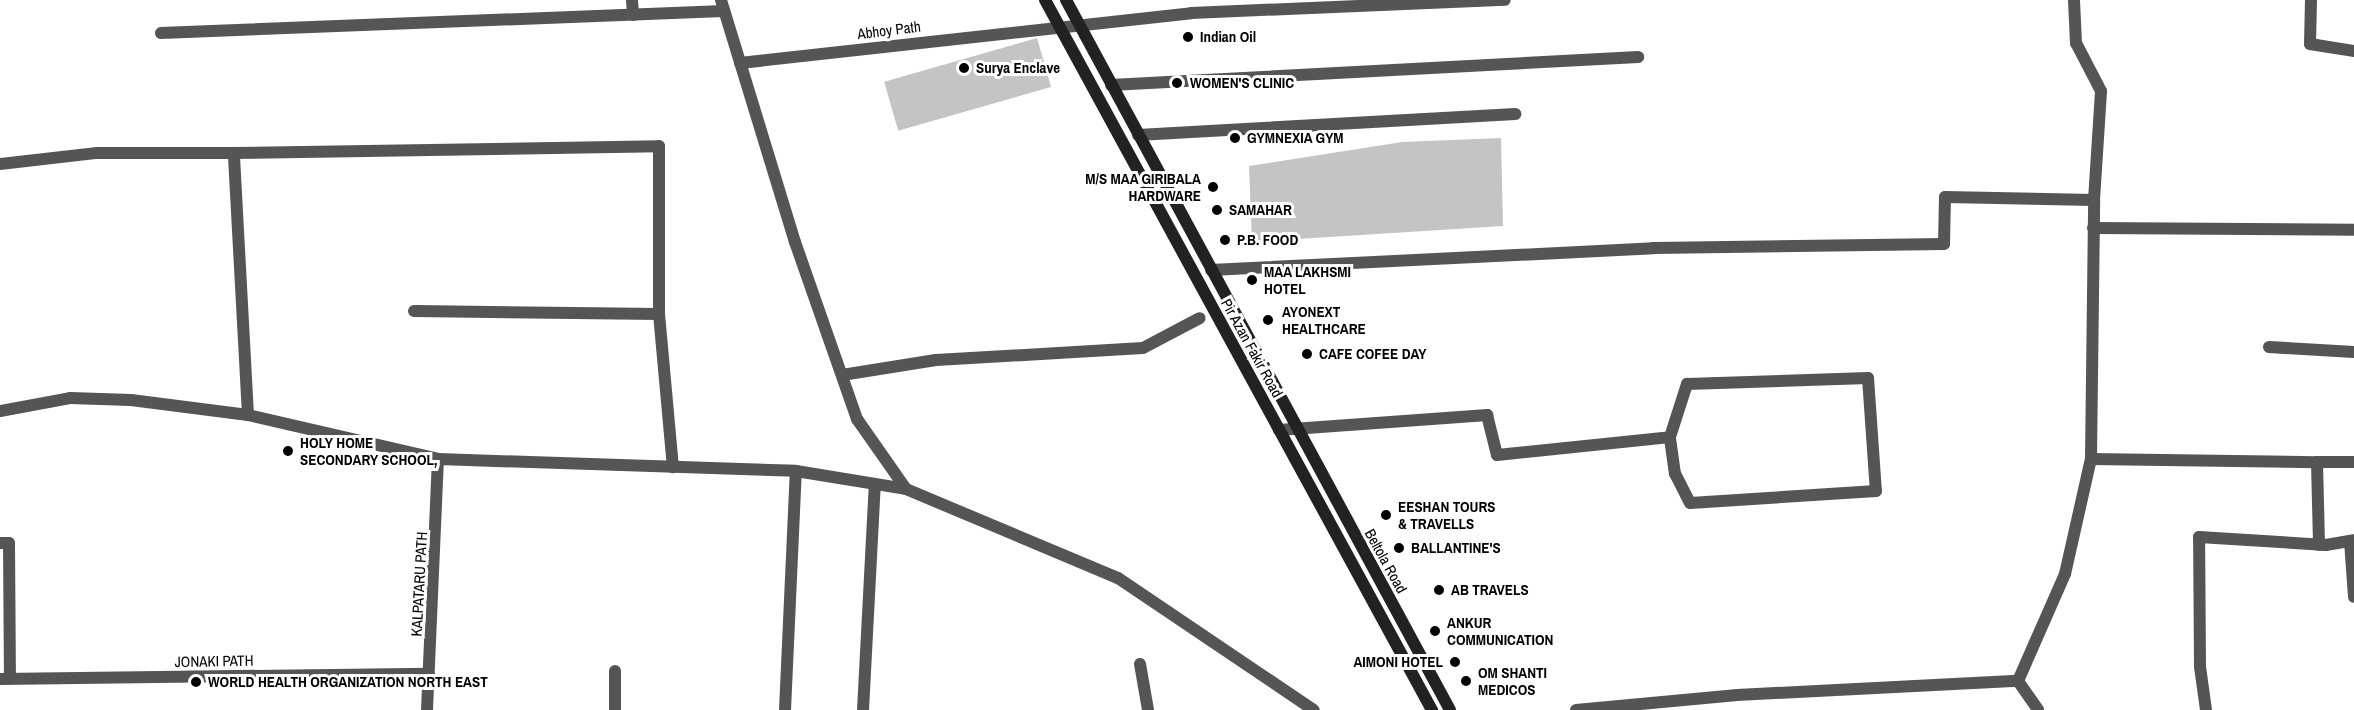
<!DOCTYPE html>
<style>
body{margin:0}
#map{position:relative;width:2354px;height:710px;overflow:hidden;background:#fff;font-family:"Archivo Narrow",sans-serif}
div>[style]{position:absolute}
.building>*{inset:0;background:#c4c4c4;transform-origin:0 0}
.street>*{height:12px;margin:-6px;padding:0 6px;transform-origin:6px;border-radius:6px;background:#555}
.secondary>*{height:12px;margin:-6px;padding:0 6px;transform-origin:6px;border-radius:6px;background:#222}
.dots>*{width:16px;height:16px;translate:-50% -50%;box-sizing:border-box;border:3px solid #fff;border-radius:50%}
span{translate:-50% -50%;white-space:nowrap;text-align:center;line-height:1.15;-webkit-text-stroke:6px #fff;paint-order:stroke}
.street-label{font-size:15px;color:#000}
.poi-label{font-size:15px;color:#000;font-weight:700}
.left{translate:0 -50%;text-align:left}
.right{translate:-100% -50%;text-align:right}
</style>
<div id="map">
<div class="building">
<div style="left:1037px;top:38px;width:51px;height:159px;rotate:74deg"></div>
<div style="clip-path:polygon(1501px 138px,1503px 226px,1252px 242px,1249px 166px,1402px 142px)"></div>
</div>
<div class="street">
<div style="left:632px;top:0;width:15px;rotate:86deg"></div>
<div style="left:721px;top:0;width:253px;rotate:73deg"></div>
<div style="left:795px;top:242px;width:188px;rotate:70.7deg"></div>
<div style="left:857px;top:419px;width:85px;rotate:55deg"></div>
<div style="left:2311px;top:0;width:44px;rotate:91.3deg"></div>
<div style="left:2310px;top:44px;width:45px;rotate:9deg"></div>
<div style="left:161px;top:33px;width:563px;rotate:-2.24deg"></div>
<div style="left:740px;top:63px;width:454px;rotate:-6.3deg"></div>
<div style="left:1191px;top:13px;width:314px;rotate:-2.4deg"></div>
<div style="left:1111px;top:85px;width:528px;rotate:-3.04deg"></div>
<div style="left:1138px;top:135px;width:378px;rotate:-3.2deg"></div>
<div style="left:0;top:164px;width:98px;rotate:-6.5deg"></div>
<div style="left:97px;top:153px;width:137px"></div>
<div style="left:2093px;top:228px;width:261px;rotate:0.4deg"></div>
<div style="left:1211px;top:270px;width:443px;rotate:-2.8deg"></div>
<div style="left:1653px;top:248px;width:291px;rotate:-0.8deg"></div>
<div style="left:1944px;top:244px;width:47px;rotate:-88.8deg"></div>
<div style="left:1945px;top:197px;width:149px;rotate:1.2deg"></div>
<div style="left:414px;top:311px;width:245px;rotate:0.7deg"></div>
<div style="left:2269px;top:347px;width:85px;rotate:3.4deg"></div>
<div style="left:842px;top:375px;width:95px;rotate:-9.1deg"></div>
<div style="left:936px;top:360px;width:207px;rotate:-3.3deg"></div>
<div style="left:1143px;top:348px;width:64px;rotate:-27.8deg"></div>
<div style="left:1868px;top:378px;width:113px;rotate:86deg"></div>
<div style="left:1876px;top:491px;width:186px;rotate:176.3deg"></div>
<div style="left:1690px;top:503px;width:33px;rotate:-117deg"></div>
<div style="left:1675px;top:474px;width:37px;rotate:-98deg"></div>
<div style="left:1670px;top:437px;width:56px;rotate:-72.2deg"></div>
<div style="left:1687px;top:384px;width:181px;rotate:-1.9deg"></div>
<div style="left:0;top:411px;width:71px;rotate:-10.5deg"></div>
<div style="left:70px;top:398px;width:61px;rotate:1.9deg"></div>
<div style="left:131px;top:400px;width:118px;rotate:7.3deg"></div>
<div style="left:248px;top:415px;width:195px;rotate:13deg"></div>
<div style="left:438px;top:459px;width:358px;rotate:1.9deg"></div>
<div style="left:796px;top:471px;width:111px;rotate:9.3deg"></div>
<div style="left:906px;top:489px;width:230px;rotate:22.8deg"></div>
<div style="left:1118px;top:578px;width:236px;rotate:34deg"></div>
<div style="left:248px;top:415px;width:262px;rotate:-93.1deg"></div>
<div style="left:234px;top:153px;width:425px;rotate:-0.9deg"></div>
<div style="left:659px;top:146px;width:168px;rotate:90deg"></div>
<div style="left:659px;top:314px;width:154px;rotate:84.8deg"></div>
<div style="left:1279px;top:430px;width:209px;rotate:-4.1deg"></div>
<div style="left:1487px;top:415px;width:41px;rotate:76deg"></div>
<div style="left:1497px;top:455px;width:174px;rotate:-5.9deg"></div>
<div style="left:2091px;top:459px;width:226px;rotate:0.8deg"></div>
<div style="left:2317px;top:462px;width:83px;rotate:88.6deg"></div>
<div style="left:2317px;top:462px;width:37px"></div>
<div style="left:2350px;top:541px;width:56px;rotate:85.9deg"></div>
<div style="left:0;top:543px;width:9px"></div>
<div style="left:9px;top:543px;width:135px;rotate:89.6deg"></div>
<div style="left:1140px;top:664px;width:47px;rotate:80.1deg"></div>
<div style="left:0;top:679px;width:429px;rotate:-0.7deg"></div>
<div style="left:2018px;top:681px;width:117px;rotate:-66.3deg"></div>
<div style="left:2065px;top:574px;width:118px;rotate:-77.3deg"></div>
<div style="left:2091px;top:459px;width:259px;rotate:-89.3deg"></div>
<div style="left:2094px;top:200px;width:109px;rotate:-86.3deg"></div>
<div style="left:2101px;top:91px;width:54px;rotate:-117.5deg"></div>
<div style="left:2076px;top:43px;width:43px;rotate:-92.7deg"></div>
<div style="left:2018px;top:681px;width:35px;rotate:55deg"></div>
<div style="left:427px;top:710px;width:251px;rotate:-87.5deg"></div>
<div style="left:615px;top:710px;width:39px;rotate:-90deg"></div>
<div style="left:785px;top:710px;width:239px;rotate:-87.4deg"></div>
<div style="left:863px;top:710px;width:226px;rotate:-87deg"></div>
<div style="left:1576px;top:710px;width:162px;rotate:-5.3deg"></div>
<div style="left:1737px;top:695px;width:281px;rotate:-2.9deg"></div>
<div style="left:2206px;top:710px;width:43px;rotate:-97.9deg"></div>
<div style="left:2200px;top:667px;width:130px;rotate:-90.4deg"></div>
<div style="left:2199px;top:537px;width:127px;rotate:3.6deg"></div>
<div style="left:2326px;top:545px;width:28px;rotate:-10deg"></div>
</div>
<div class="secondary">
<div style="left:1045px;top:0;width:809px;rotate:61.41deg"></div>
<div style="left:1066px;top:0;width:807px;rotate:61.59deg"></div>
</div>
<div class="dots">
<div style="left:1188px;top:37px;background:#000"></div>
<div style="left:964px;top:68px;background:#000"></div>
<div style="left:1177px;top:83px;background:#000"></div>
<div style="left:1235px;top:138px;background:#000"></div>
<div style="left:1213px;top:187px;background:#000"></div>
<div style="left:1217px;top:210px;background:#000"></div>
<div style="left:1225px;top:240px;background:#000"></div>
<div style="left:1252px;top:280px;background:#000"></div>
<div style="left:1268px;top:320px;background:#000"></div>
<div style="left:1307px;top:354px;background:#000"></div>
<div style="left:288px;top:451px;background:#000"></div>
<div style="left:1386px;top:515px;background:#000"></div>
<div style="left:1399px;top:548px;background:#000"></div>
<div style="left:1439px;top:590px;background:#000"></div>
<div style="left:1435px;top:631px;background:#000"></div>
<div style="left:1455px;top:662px;background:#000"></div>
<div style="left:1466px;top:681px;background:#000"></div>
<div style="left:196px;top:682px;background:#000"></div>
</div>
<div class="street-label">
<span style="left:889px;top:30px;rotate:-7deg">Abhoy Path</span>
<span style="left:1252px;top:348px;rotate:61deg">Pir Azan Fakir Road</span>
<span style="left:1386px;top:561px;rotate:61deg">Beltola Road</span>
<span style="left:419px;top:584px;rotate:-87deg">KALPATARU PATH</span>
<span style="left:214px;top:661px;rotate:-1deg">JONAKI PATH</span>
</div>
<div class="poi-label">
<span class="left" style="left:1200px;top:37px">Indian Oil</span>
<span class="left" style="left:976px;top:68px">Surya Enclave</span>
<span class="left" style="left:1190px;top:83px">WOMEN'S CLINIC</span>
<span class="left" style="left:1247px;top:138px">GYMNEXIA GYM</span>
<span class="right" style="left:1201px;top:187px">M/S MAA GIRIBALA<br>HARDWARE</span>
<span class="left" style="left:1229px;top:210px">SAMAHAR</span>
<span class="left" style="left:1237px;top:240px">P.B. FOOD</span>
<span class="left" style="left:1264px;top:280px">MAA LAKHSMI<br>HOTEL</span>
<span class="left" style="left:1282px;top:320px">AYONEXT<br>HEALTHCARE</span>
<span class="left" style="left:1319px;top:354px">CAFE COFEE DAY</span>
<span class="left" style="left:300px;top:451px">HOLY HOME<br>SECONDARY SCHOOL,</span>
<span class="left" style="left:1398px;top:515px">EESHAN TOURS<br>&amp; TRAVELLS</span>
<span class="left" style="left:1411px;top:548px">BALLANTINE'S</span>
<span class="left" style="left:1451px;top:590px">AB TRAVELS</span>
<span class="left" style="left:1447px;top:631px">ANKUR<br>COMMUNICATION</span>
<span class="right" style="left:1443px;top:662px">AIMONI HOTEL</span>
<span class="left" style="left:1478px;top:681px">OM SHANTI<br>MEDICOS</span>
<span class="left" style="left:208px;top:682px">WORLD HEALTH ORGANIZATION NORTH EAST</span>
</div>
</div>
